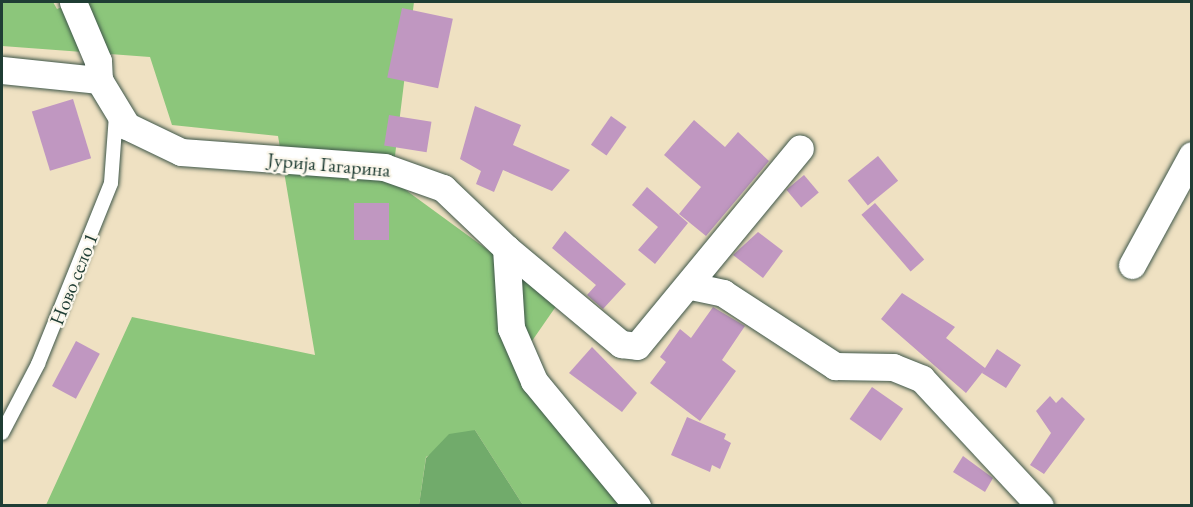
<!DOCTYPE html>
<meta charset="utf-8">
<style>
body{margin:0}
#map{position:relative;width:1193px;height:507px;overflow:hidden;background:#efe1c2;font-family:"EB Garamond",serif}
div>[style]{position:absolute}
.green>*{inset:0;background:#8cc67b}
.forest>*{inset:0;background:#71ab6b}
.building>*{inset:0;background:#c097c1;transform-origin:0 0}
.roads{filter:drop-shadow(0 0 2px #3e5649) drop-shadow(0 0 2px #3e5649)}
.lane>*{height:14px;margin:-7px;padding:0 7px;transform-origin:7px;border-radius:7px;background:#fff}
.street>*{height:27px;margin:-13.5px;padding:0 13.5px;transform-origin:13.5px;border-radius:13.5px;background:#fff}
span{translate:-50% -50%;white-space:nowrap;text-align:center;line-height:1.15;-webkit-text-stroke:4.5px #fbf7ec;paint-order:stroke}
.street-label{font-size:20px;color:#1f3d34}
.frame{position:absolute;inset:0;border:3px solid #1f3d34;pointer-events:none}
</style>
<div id="map">
<div class="green">
<div style="clip-path:polygon(2px 2px,53px 2px,57px 9px,75px 2px,414px 2px,392px 180px,559px 302px,516px 364px,624px 505px,523px 505px,475px 430px,426px 457px,419px 505px,46px 505px,132px 317px,315px 355px,278px 136px,172px 125px,150px 57px,2px 46px)"></div>
</div>
<div class="forest">
<div style="clip-path:polygon(475px 430px,523px 505px,419px 505px,426px 458px,449px 434px)"></div>
</div>
<div class="building">
<div style="left:402px;top:8px;width:52px;height:71px;rotate:12deg"></div>
<div style="left:73px;top:99px;width:62px;height:43px;rotate:73deg"></div>
<div style="clip-path:polygon(475px 106px,521px 125px,513px 145px,570px 170px,552px 191px,503px 170px,494px 192px,476px 184px,481px 171px,460px 159px)"></div>
<div style="left:389px;top:115px;width:43px;height:31px;rotate:9deg"></div>
<div style="left:611px;top:116px;width:19px;height:35px;rotate:35deg"></div>
<div style="clip-path:polygon(694px 120px,725px 147px,738px 132px,769px 161px,706px 236px,679px 214px,701px 187px,664px 155px)"></div>
<div style="left:878px;top:156px;width:32px;height:39px;rotate:51deg"></div>
<div style="left:804px;top:175px;width:23px;height:23px;rotate:50deg"></div>
<div style="clip-path:polygon(647px 187px,688px 223px,655px 264px,638px 250px,658px 227px,632px 205px)"></div>
<div style="left:354px;top:203px;width:35px;height:37px"></div>
<div style="left:875px;top:203px;width:75px;height:18px;rotate:49deg"></div>
<div style="clip-path:polygon(565px 231px,626px 284px,603px 309px,587px 295px,596px 285px,552px 248px)"></div>
<div style="clip-path:polygon(758px 232px,783px 251px,763px 278px,733px 255px)"></div>
<div style="clip-path:polygon(902px 293px,955px 327px,946px 338px,985px 368px,997px 349px,1021px 365px,1006px 388px,982px 373px,985px 369px,966px 393px,881px 319px)"></div>
<div style="clip-path:polygon(713px 307px,745px 326px,722px 360px,736px 371px,700px 421px,650px 383px,666px 362px,660px 357px,680px 329px,691px 338px)"></div>
<div style="left:76px;top:341px;width:27px;height:51px;rotate:28deg"></div>
<div style="clip-path:polygon(592px 347px,637px 393px,622px 412px,569px 373px)"></div>
<div style="left:872px;top:387px;width:38px;height:39px;rotate:35deg"></div>
<div style="clip-path:polygon(1050px 396px,1056px 403px,1062px 397px,1085px 419px,1044px 474px,1030px 465px,1051px 433px,1036px 411px)"></div>
<div style="clip-path:polygon(687px 417px,726px 434px,724px 439px,731px 443px,720px 469px,712px 465px,710px 472px,671px 455px)"></div>
<div style="clip-path:polygon(963px 456px,993px 478px,985px 492px,953px 472px)"></div>
</div>
<div class="roads">
<div class="lane">
<div style="left:2px;top:433px;width:78px;rotate:-62.4deg"></div>
<div style="left:38px;top:364px;width:195px;rotate:-68deg"></div>
<div style="left:111px;top:183px;width:68px;rotate:-85.8deg"></div>
</div>
<div class="street">
<div style="left:73px;top:2px;width:64px;rotate:67deg"></div>
<div style="left:98px;top:61px;width:19px;rotate:87deg"></div>
<div style="left:2px;top:70px;width:98px;rotate:5.9deg"></div>
<div style="left:99px;top:80px;width:54px;rotate:58.7deg"></div>
<div style="left:127px;top:126px;width:60px;rotate:25.7deg"></div>
<div style="left:181px;top:152px;width:204px;rotate:4.2deg"></div>
<div style="left:384px;top:167px;width:63px;rotate:19.6deg"></div>
<div style="left:443px;top:188px;width:87px;rotate:43.6deg"></div>
<div style="left:506px;top:248px;width:80px;rotate:86.4deg"></div>
<div style="left:511px;top:328px;width:58px;rotate:66.5deg"></div>
<div style="left:534px;top:381px;width:162px;rotate:50.5deg"></div>
<div style="left:506px;top:248px;width:150px;rotate:39.9deg"></div>
<div style="left:621px;top:344px;width:16px;rotate:7deg"></div>
<div style="left:637px;top:346px;width:256px;rotate:-50.5deg"></div>
<div style="left:1132px;top:265px;width:125px;rotate:-61.4deg"></div>
<div style="left:691px;top:286px;width:33px;rotate:12deg"></div>
<div style="left:723px;top:293px;width:134px;rotate:33.1deg"></div>
<div style="left:835px;top:366px;width:58px;rotate:1deg"></div>
<div style="left:893px;top:367px;width:31px;rotate:22deg"></div>
<div style="left:922px;top:379px;width:173px;rotate:47.1deg"></div>
</div>
</div>
<div class="street-label">
<span style="left:329px;top:165px;rotate:5deg">Јурија Гагарина</span>
<span style="left:74px;top:279px;rotate:-68deg">Ново село 1</span>
</div>
<div class="frame"></div>
</div>
